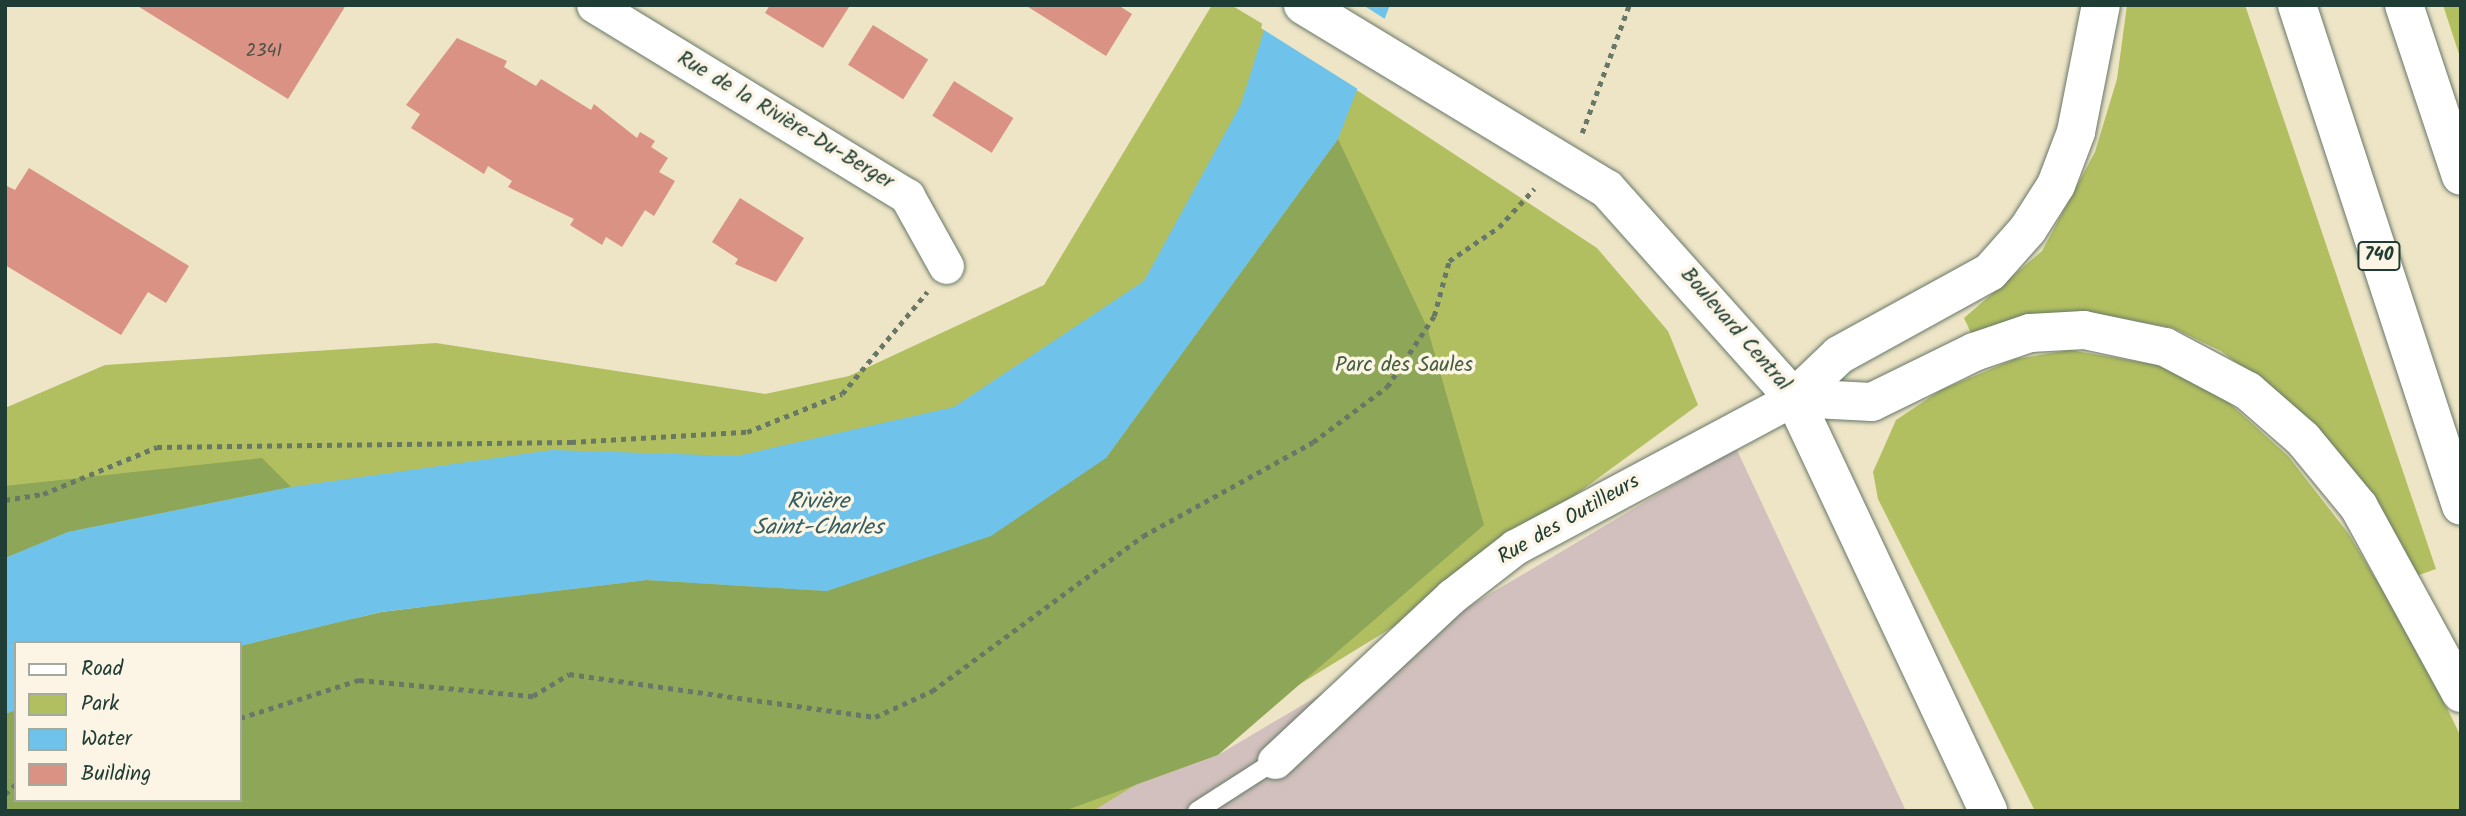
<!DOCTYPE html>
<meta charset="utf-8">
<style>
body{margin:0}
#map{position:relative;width:2466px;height:816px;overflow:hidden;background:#eee5c7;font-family:Kalam,sans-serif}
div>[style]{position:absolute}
.industrial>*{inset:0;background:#d1c0bd}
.green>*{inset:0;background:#b2bf61}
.forest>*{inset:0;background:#8da657}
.water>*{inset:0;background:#6fc3eb}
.pier>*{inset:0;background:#eee5c7}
.building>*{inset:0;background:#da9284;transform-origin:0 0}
.path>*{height:4.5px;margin-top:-2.25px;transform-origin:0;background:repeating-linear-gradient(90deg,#677867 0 5px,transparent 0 10px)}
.roads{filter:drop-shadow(0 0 2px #677867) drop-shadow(0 0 2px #677867)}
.lane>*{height:18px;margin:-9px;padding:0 9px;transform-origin:9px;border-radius:9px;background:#fff}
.street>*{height:35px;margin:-17.5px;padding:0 17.5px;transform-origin:17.5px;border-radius:17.5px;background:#fff}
.secondary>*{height:38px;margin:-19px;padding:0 19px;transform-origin:19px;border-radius:19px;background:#fff}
.highway>*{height:38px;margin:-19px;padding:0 19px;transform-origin:19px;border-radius:19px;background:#fff}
span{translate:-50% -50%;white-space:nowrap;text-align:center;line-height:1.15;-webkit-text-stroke:7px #fcf5e5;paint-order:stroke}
.number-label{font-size:18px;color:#4e5248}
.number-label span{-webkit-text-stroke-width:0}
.shield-label span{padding:2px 5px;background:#fcf5e5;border:2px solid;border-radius:5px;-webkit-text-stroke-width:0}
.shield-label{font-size:19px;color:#1f3d34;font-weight:700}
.street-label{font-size:21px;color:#1f3d34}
.park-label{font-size:21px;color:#445e3f}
.water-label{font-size:23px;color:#335e62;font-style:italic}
.frame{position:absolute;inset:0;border:7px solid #1f3d34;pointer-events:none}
.legend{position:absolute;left:14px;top:641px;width:228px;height:161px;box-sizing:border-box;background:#fcf5e5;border:2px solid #a4ab9e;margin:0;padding:9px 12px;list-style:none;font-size:21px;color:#1f3d34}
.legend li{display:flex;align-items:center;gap:14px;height:35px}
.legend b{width:35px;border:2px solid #a4ab9e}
</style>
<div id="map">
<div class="industrial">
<div style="clip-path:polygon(1736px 448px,1906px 811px,1064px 811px,1218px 755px)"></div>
</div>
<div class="green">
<div style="clip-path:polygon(1212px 5px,1231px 5px,1273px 30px,1250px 109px,1151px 286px,957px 415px,738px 466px,5px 570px,5px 408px,105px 365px,436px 343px,765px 394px,849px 376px,1044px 285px)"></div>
<div style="clip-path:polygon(2127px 5px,2245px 5px,2436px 569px,2416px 576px,2259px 380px,2221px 351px,2173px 328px,2089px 312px,1972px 335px,1964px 318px,2042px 251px,2095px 152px,2117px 79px)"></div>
<div style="clip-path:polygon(2443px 5px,2461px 5px,2461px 60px)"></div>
<div style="clip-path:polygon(1352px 87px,1597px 248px,1668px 331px,1698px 405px,1406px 619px,1093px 811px,5px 811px,5px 702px,16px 698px,16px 800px,240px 800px,240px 643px,204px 643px,663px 567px,826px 581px)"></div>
<div style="clip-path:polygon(2070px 350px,2163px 366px,2215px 390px,2288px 456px,2348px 533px,2420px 652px,2461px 737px,2461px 811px,2035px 811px,1878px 499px,1873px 472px,1896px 420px,1941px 390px,2015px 359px)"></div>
</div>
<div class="forest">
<div style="clip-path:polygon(1338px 139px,1427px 327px,1484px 525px,1218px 755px,1064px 811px,5px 811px,5px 714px,16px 710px,16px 800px,240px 800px,240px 646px,381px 612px,647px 580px,827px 591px,1106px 458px)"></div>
<div style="clip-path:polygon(262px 458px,291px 487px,68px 532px,5px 558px,5px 486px)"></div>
</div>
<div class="water">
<div style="clip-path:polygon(1272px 5px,1390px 5px,1338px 139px,1106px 458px,991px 536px,827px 591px,647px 580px,381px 612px,240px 646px,16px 643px,16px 710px,5px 714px,5px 558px,68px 532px,291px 487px,552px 450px,737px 456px,954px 407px,1144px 281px,1241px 104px)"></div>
</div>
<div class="pier">
<div style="clip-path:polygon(1268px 5px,1363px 5px,1388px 21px,1361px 91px,1261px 28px)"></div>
</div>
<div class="building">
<div style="clip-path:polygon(136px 5px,346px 5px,288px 99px)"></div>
<div style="clip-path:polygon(770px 5px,846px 5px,849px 7px,823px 48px,765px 13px)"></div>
<div style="clip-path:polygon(1025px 5px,1118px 5px,1132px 14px,1106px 56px)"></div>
<div style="left:873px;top:25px;width:65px;height:47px;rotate:32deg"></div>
<div style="clip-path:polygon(457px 38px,507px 61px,504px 67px,536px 86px,541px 79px,591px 110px,594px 104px,637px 138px,640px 132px,655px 141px,651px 147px,668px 158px,659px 172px,675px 181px,654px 216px,645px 210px,622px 247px,606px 237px,602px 245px,570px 225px,574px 219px,508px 187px,512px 181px,488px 166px,484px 174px,411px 128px,420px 114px,406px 105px)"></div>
<div style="left:954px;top:81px;width:70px;height:41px;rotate:32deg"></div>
<div style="clip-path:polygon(29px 168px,189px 266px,166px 303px,148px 292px,121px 335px,5px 265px,5px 185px,15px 190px)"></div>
<div style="clip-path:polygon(740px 198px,804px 238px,776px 282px,735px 264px,738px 259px,712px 242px)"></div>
</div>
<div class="path">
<div style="left:1582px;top:133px;width:136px;rotate:-69.8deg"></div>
<div style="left:5px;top:500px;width:38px;rotate:-9deg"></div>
<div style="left:43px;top:494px;width:123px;rotate:-22.4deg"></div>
<div style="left:157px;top:447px;width:414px;rotate:-0.7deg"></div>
<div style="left:571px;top:442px;width:176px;rotate:-3.3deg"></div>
<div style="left:747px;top:432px;width:102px;rotate:-21.8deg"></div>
<div style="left:842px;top:394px;width:133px;rotate:-50.2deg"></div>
<div style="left:240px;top:718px;width:125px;rotate:-17.7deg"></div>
<div style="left:359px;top:680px;width:175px;rotate:5.3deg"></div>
<div style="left:533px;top:696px;width:42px;rotate:-31.4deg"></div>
<div style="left:569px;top:674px;width:309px;rotate:8deg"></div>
<div style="left:875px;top:717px;width:63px;rotate:-24.5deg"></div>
<div style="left:932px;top:691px;width:262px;rotate:-36.3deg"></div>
<div style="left:1143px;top:536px;width:194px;rotate:-28.9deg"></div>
<div style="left:1313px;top:442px;width:92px;rotate:-36.6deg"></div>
<div style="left:1387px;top:387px;width:85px;rotate:-56.5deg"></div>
<div style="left:1434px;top:316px;width:57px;rotate:-74.7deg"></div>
<div style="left:1449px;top:261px;width:60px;rotate:-34.2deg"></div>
<div style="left:1499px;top:227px;width:52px;rotate:-47.4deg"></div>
<div style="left:5px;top:794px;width:15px;rotate:-42deg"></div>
</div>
<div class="roads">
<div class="lane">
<div style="left:1197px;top:811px;width:93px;rotate:-32.7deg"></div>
</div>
<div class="street">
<div style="left:594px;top:5px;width:367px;rotate:31.4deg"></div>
<div style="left:907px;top:196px;width:80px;rotate:60.9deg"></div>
<div style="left:1275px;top:761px;width:242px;rotate:-43deg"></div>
<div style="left:1452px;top:596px;width:80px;rotate:-37.9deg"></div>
<div style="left:1515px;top:547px;width:316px;rotate:-28.1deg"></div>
</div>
<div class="secondary">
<div style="left:1303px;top:5px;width:355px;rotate:31.2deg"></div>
<div style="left:1607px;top:189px;width:280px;rotate:48.2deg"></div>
<div style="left:1794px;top:398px;width:456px;rotate:64.8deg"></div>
</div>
<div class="highway">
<div style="left:2297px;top:5px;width:527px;rotate:71.87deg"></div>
<div style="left:2404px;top:5px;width:180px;rotate:71.6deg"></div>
<div style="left:1794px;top:398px;width:78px;rotate:2.9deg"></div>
<div style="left:1872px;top:402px;width:114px;rotate:-26.1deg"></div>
<div style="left:1974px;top:352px;width:59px;rotate:-18.7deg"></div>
<div style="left:2030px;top:333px;width:54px;rotate:-3.2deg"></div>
<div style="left:2084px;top:330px;width:83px;rotate:11.9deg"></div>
<div style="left:2165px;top:347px;width:94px;rotate:27.9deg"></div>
<div style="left:2248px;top:391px;width:73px;rotate:41.1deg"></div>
<div style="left:2303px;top:439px;width:88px;rotate:50.5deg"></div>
<div style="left:2359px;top:507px;width:212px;rotate:61.3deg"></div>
<div style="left:1794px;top:398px;width:62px;rotate:-43.7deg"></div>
<div style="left:1839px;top:355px;width:172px;rotate:-28.8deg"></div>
<div style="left:1990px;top:272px;width:57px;rotate:-48.5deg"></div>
<div style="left:2028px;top:229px;width:52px;rotate:-57.5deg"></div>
<div style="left:2056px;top:185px;width:57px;rotate:-69.3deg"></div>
<div style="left:2076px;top:132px;width:129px;rotate:-78.9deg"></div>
</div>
</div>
<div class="number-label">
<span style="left:264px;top:52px">2341</span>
</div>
<div class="shield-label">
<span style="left:2379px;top:256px">740</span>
</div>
<div class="street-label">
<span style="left:785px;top:121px;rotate:31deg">Rue de la Rivière-Du-Berger</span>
<span style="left:1735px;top:330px;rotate:49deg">Boulevard Central</span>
<span style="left:1569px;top:520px;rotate:-30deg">Rue des Outilleurs</span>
</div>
<div class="park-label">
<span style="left:1404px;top:366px">Parc des Saules</span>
</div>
<div class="water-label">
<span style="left:818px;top:515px">Rivière<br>Saint-Charles</span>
</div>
<div class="frame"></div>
<ul class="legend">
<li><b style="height:9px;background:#fff"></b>Road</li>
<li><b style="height:19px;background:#b2bf61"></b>Park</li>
<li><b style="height:19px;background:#6fc3eb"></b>Water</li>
<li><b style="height:19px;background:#da9284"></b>Building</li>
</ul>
</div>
